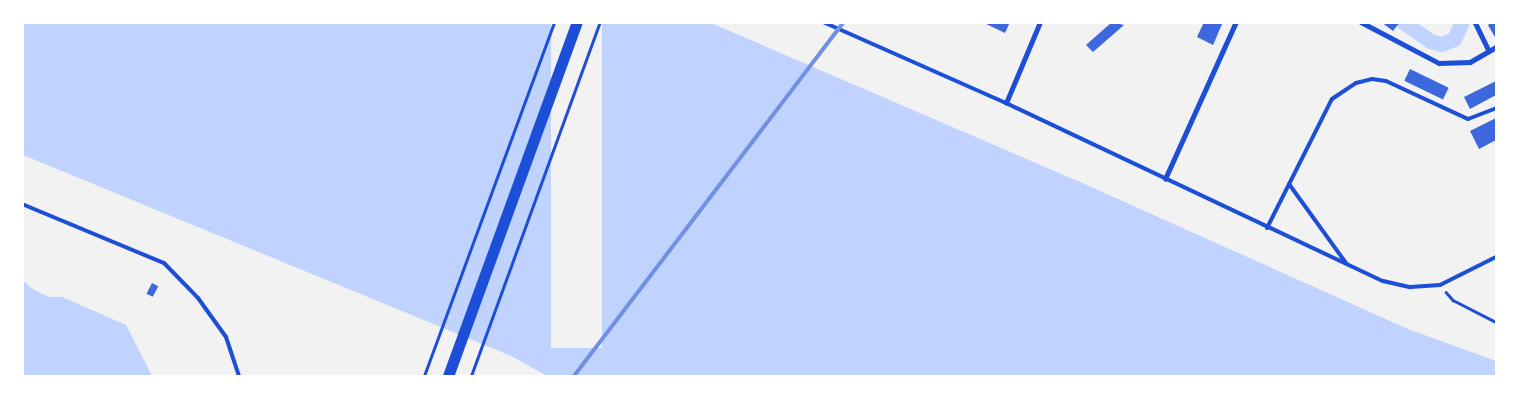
<!DOCTYPE html>
<style>
body{margin:0}
#map{position:relative;width:1519px;height:399px;overflow:hidden;background:#f2f2f2;font-family:"DejaVu Sans",sans-serif}
div>[style]{position:absolute}
.water>*{inset:0;background:#bfd3fe}
.pier>*{inset:0;background:#f2f2f2;transform-origin:0 0}
.canal>*{height:15px;margin:-7.5px;padding:0 7.5px;transform-origin:7.5px;border-radius:7.5px;background:#bfd3fe}
.building>*{inset:0;background:#3d67dc;transform-origin:0 0}
.path>*{height:2.5px;margin:-1.25px;padding:0 1.25px;transform-origin:1.25px;border-radius:1.25px;background:#1d4ed8}
.service>*{height:4px;margin:-2px;padding:0 2px;transform-origin:2px;border-radius:2px;background:#1d4ed8}
.pedestrian>*{height:4.5px;margin:-2.25px;padding:0 2.25px;transform-origin:2.25px;border-radius:2.25px;background:#1d4ed8}
.primary>*{height:11px;margin:-5.5px;padding:0 5.5px;transform-origin:5.5px;border-radius:5.5px;background:#1d4ed8}
.rail>*{height:4px;margin:-2px;padding:0 2px;transform-origin:2px;border-radius:2px;background:#7290e2}
span{translate:-50% -50%;white-space:nowrap;text-align:center;line-height:1.15;-webkit-text-stroke:4px #fff;paint-order:stroke}
.frame{position:absolute;inset:0;border:24px solid #fff;pointer-events:none}
</style>
<div id="map">
<div class="water">
<div style="clip-path:polygon(22px 23px,711px 23px,1080px 182px,1408px 329px,1496px 361px,1496px 376px,547px 376px,511px 356px,23px 155px)"></div>
<div style="clip-path:polygon(22px 280px,34px 290px,50px 297px,62px 297px,126px 325px,152px 376px,23px 376px)"></div>
</div>
<div class="pier">
<div style="left:551px;top:23px;width:51px;height:325px"></div>
</div>
<div class="canal">
<div style="left:1403px;top:22px;width:33px;rotate:35deg"></div>
<div style="left:1430px;top:41px;width:11px;rotate:15deg"></div>
<div style="left:1441px;top:44px;width:14px;rotate:-21deg"></div>
<div style="left:1454px;top:39px;width:19px;rotate:-65deg"></div>
</div>
<div class="building">
<div style="clip-path:polygon(982px 22px,1010px 22px,1005px 33px)"></div>
<div style="clip-path:polygon(1112px 22px,1124px 25px,1093px 52px,1086px 45px)"></div>
<div style="clip-path:polygon(1204px 22px,1223px 22px,1213px 45px,1197px 37px)"></div>
<div style="clip-path:polygon(1381px 22px,1400px 22px,1393px 31px)"></div>
<div style="clip-path:polygon(1492px 22px,1496px 22px,1496px 39px,1488px 25px)"></div>
<div style="left:1410px;top:69px;width:43px;height:13px;rotate:26deg"></div>
<div style="clip-path:polygon(1496px 81px,1496px 95px,1470px 109px,1464px 97px)"></div>
<div style="clip-path:polygon(1496px 118px,1496px 140px,1479px 149px,1470px 131px)"></div>
<div style="left:152px;top:283px;width:7px;height:12px;rotate:27deg"></div>
</div>
<div class="path">
<div style="left:1446px;top:292px;width:11px;rotate:49deg"></div>
<div style="left:1453px;top:300px;width:48px;rotate:27.1deg"></div>
<div style="left:424px;top:376px;width:377px;rotate:-69.8deg"></div>
<div style="left:471px;top:376px;width:377px;rotate:-70deg"></div>
</div>
<div class="service">
<div style="left:823px;top:22px;width:200px;rotate:23.9deg"></div>
<div style="left:1006px;top:103px;width:417px;rotate:25.3deg"></div>
<div style="left:1383px;top:281px;width:28px;rotate:13deg"></div>
<div style="left:1410px;top:287px;width:30px;rotate:-4deg"></div>
<div style="left:1440px;top:285px;width:63px;rotate:-26.6deg"></div>
<div style="left:1289px;top:184px;width:97px;rotate:54.2deg"></div>
<div style="left:22px;top:204px;width:154px;rotate:22.6deg"></div>
<div style="left:164px;top:263px;width:49px;rotate:45.8deg"></div>
<div style="left:198px;top:298px;width:48px;rotate:54.3deg"></div>
<div style="left:226px;top:337px;width:41px;rotate:71.6deg"></div>
<div style="left:1267px;top:228px;width:144px;rotate:-63.3deg"></div>
<div style="left:1332px;top:99px;width:29px;rotate:-34deg"></div>
<div style="left:1356px;top:83px;width:16px;rotate:-14deg"></div>
<div style="left:1372px;top:79px;width:14px;rotate:8deg"></div>
<div style="left:1386px;top:81px;width:90px;rotate:24.9deg"></div>
<div style="left:1468px;top:119px;width:30px;rotate:-21deg"></div>
</div>
<div class="pedestrian">
<div style="left:1361px;top:22px;width:88px;rotate:27.7deg"></div>
<div style="left:1439px;top:63px;width:31px;rotate:-2deg"></div>
<div style="left:1470px;top:62px;width:30px;rotate:-30deg"></div>
<div style="left:1475px;top:22px;width:32px;rotate:64deg"></div>
<div style="left:1006px;top:103px;width:88px;rotate:-67.2deg"></div>
<div style="left:1165px;top:179px;width:172px;rotate:-65.7deg"></div>
</div>
<div class="primary">
<div style="left:448px;top:376px;width:377px;rotate:-70deg"></div>
</div>
<div class="rail">
<div style="left:574px;top:376px;width:445px;rotate:-52.7deg"></div>
</div>
<div class="frame"></div>
</div>
